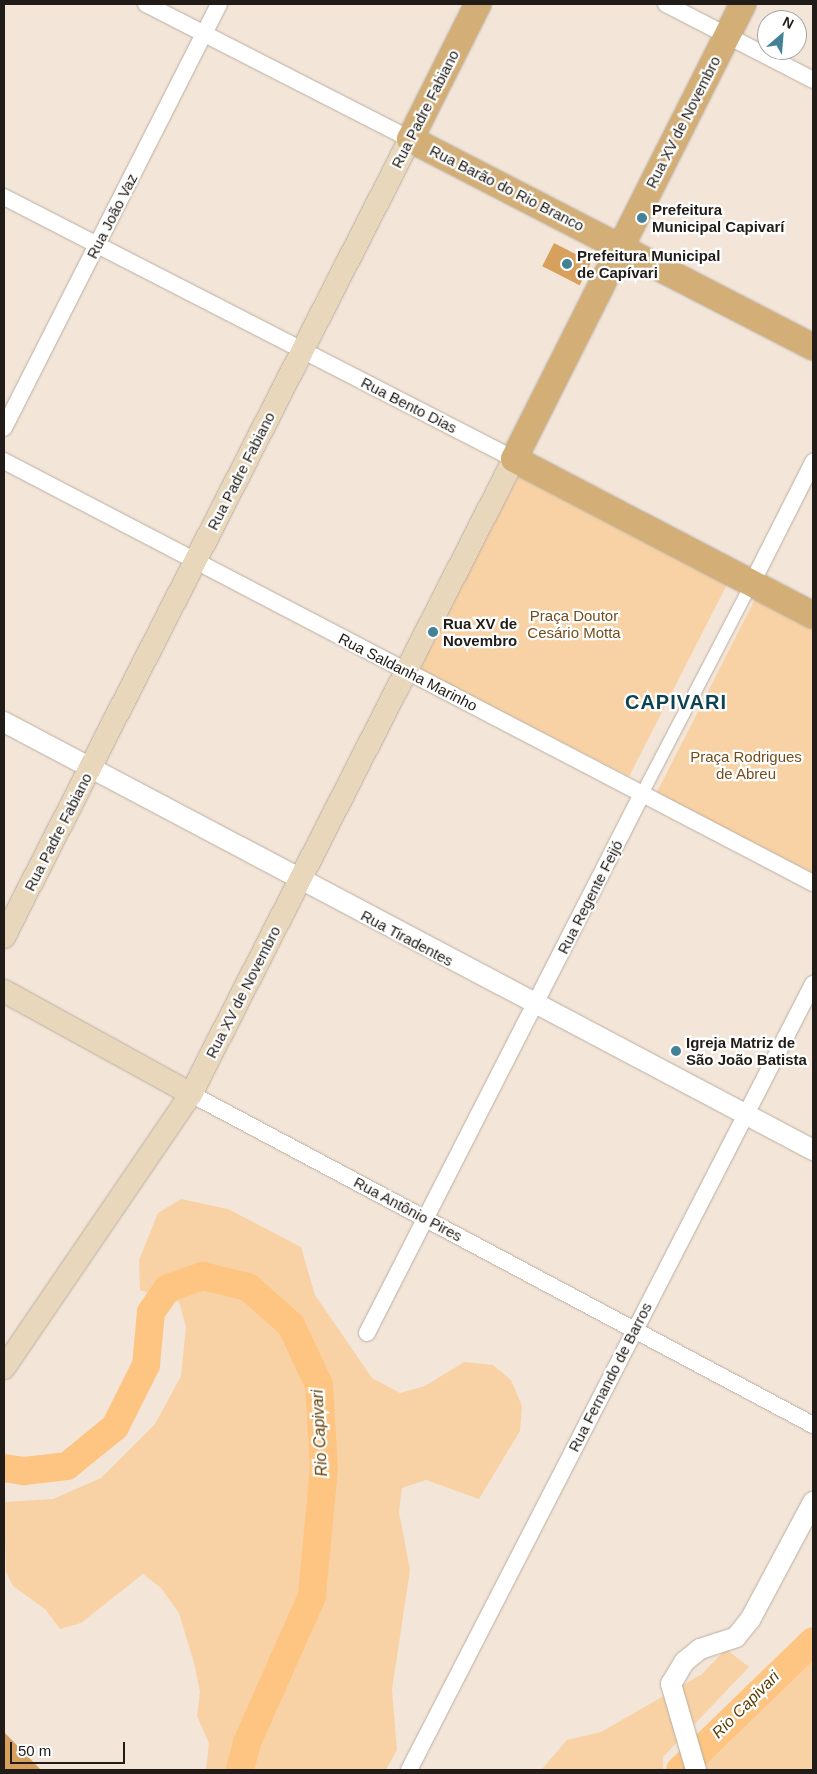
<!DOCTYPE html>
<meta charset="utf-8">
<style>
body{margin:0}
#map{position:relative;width:817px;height:1774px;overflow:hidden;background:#f3e6d8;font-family:Arial,sans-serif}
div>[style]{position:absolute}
.green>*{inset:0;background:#f8d2a4;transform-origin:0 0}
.river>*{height:28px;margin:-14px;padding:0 14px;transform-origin:14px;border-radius:14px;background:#fdc581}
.building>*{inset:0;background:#d7a15d;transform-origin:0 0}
.roads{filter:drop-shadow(0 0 1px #baaea1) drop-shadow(0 0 1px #baaea1)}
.pedestrian>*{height:12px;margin:-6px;padding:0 6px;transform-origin:6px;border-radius:6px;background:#fff}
.minor>*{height:16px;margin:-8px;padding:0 8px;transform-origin:8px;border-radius:8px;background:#fff}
.tertiary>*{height:20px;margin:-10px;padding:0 10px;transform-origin:10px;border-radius:10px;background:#fff}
.secondary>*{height:22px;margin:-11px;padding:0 11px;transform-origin:11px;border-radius:11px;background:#e9d7bb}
.primary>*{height:26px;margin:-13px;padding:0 13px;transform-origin:13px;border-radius:13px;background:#d3af77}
.dots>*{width:14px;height:14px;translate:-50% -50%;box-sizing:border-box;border:2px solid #fff;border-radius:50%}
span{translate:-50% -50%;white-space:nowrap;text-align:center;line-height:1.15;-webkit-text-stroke:4.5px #fff;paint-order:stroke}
.street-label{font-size:15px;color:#211c17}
.poi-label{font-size:15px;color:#211c17;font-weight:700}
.left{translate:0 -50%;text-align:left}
.park-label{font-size:15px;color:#734e1c}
.water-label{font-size:16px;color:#5e3b01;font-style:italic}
.district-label{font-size:20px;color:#0d4453;font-weight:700;letter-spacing:1px}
.frame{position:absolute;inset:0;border:5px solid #211c17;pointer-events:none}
.north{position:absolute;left:757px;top:10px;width:50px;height:50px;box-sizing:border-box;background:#fff;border:1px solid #a6a4a2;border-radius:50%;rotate:27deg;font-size:14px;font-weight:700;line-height:20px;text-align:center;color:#211c17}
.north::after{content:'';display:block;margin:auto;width:18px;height:22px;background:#428196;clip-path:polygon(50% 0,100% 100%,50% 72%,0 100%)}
.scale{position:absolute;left:10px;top:1742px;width:115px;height:22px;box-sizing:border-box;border:2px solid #211c17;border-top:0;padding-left:6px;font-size:15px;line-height:18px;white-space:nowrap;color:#211c17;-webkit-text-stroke:4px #fff;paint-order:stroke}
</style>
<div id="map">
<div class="green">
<div style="left:521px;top:471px;width:235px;height:223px;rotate:27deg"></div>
<div style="clip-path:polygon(755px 599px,813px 628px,813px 873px,656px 794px)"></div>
<div style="clip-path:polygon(181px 1199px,228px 1209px,301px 1247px,315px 1295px,372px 1378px,400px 1393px,425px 1386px,464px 1362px,493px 1365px,511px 1380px,522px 1406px,520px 1431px,479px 1499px,426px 1480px,402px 1488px,399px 1512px,410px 1570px,392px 1690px,397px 1750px,386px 1770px,206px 1770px,209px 1743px,197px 1716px,200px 1692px,194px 1663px,179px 1613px,161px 1588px,143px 1574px,81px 1623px,60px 1629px,45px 1609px,13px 1586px,6px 1572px,4px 1502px,53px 1499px,101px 1478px,155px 1424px,181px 1376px,186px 1327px,179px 1302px,140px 1290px,139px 1260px,158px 1213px)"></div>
<div style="clip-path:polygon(726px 1649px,749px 1667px,663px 1757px,663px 1770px,541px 1770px,567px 1740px,601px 1732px,702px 1674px)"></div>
<div style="clip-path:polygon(813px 1653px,813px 1770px,696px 1770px,702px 1754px,750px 1698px)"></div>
</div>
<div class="river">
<div style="left:4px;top:1468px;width:20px;rotate:9deg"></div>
<div style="left:24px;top:1471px;width:43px;rotate:-6.6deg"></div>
<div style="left:67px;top:1466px;width:62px;rotate:-39.1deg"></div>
<div style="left:115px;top:1427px;width:69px;rotate:-63.4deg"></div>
<div style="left:146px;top:1365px;width:53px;rotate:-84.6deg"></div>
<div style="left:151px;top:1312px;width:29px;rotate:-55deg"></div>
<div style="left:168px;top:1288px;width:37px;rotate:-19deg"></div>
<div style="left:203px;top:1276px;width:46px;rotate:13.7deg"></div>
<div style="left:248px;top:1287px;width:57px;rotate:41.5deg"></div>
<div style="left:291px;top:1325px;width:66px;rotate:65deg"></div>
<div style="left:319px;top:1385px;width:83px;rotate:86.6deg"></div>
<div style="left:324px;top:1468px;width:129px;rotate:95.4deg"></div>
<div style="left:312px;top:1596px;width:161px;rotate:113.9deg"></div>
<div style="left:247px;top:1743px;width:28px;rotate:105deg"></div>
<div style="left:680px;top:1770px;width:185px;rotate:-44.1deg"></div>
</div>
<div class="building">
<div style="left:554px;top:243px;width:42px;height:26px;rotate:27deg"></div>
<div style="clip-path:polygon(4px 1732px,41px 1770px,4px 1770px)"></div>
</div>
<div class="roads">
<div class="pedestrian">
<div style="left:642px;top:794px;width:238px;rotate:-62.5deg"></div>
</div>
<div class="minor">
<div style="left:146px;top:4px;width:297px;rotate:27.1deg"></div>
<div style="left:666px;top:4px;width:165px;rotate:27.3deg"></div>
<div style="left:4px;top:197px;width:573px;rotate:27.19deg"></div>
<div style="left:4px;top:428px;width:475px;rotate:-63.1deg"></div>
<div style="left:4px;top:461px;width:912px;rotate:27.55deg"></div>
<div style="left:752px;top:583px;width:136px;rotate:-63.2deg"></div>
<div style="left:191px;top:1094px;width:705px;rotate:28.02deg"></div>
<div style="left:367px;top:1333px;width:605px;rotate:-62.97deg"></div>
<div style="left:409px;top:1770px;width:884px;rotate:-62.8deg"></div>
</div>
<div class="tertiary">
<div style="left:4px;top:722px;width:915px;rotate:27.88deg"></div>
<div style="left:696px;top:1770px;width:90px;rotate:-106.2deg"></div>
<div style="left:671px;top:1684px;width:26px;rotate:-59deg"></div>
<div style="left:684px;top:1662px;width:21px;rotate:-39deg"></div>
<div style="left:700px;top:1649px;width:38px;rotate:-18deg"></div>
<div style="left:736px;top:1637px;width:22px;rotate:-51deg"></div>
<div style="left:750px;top:1620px;width:134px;rotate:-61.9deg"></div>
</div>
<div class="secondary">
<div style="left:4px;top:937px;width:895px;rotate:-63.03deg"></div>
<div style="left:4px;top:991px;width:213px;rotate:28.8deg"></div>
<div style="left:4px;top:1368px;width:332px;rotate:-55.7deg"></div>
<div style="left:191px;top:1094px;width:712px;rotate:-63.04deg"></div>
</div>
<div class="primary">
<div style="left:478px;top:4px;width:151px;rotate:116.7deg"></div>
<div style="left:410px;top:139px;width:454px;rotate:27.3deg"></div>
<div style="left:743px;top:4px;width:509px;rotate:116.72deg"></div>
<div style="left:514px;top:459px;width:337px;rotate:27.6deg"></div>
</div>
</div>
<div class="dots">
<div style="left:642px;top:218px;background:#428196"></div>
<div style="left:567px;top:264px;background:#428196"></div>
<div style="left:433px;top:632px;background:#428196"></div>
<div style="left:676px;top:1051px;background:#428196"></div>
</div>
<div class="street-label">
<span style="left:425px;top:109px;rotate:-63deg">Rua Padre Fabiano</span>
<span style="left:683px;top:122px;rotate:-63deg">Rua XV de Novembro</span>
<span style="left:507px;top:188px;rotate:27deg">Rua Barão do Rio Branco</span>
<span style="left:112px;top:216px;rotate:-63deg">Rua João Vaz</span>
<span style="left:409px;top:405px;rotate:27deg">Rua Bento Dias</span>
<span style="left:241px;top:471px;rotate:-63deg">Rua Padre Fabiano</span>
<span style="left:408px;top:672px;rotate:27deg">Rua Saldanha Marinho</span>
<span style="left:58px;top:832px;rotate:-63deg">Rua Padre Fabiano</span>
<span style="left:590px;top:897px;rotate:-63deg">Rua Regente Feijó</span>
<span style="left:407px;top:938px;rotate:28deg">Rua Tiradentes</span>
<span style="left:243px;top:992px;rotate:-63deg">Rua XV de Novembro</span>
<span style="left:408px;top:1209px;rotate:28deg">Rua Antônio Pires</span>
<span style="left:610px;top:1377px;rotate:-63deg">Rua Fernando de Barros</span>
</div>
<div class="poi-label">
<span class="left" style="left:652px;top:218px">Prefeitura<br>Municipal Capivarí</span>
<span class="left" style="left:577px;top:264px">Prefeitura Municipal<br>de Capívari</span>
<span class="left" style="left:443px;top:632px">Rua XV de<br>Novembro</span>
<span class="left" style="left:686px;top:1051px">Igreja Matriz de<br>São João Batista</span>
</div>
<div class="park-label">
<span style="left:574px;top:624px">Praça Doutor<br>Cesário Motta</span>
<span style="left:746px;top:765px">Praça Rodrigues<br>de Abreu</span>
</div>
<div class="water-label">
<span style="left:320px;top:1433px;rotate:-93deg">Rio Capivari</span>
<span style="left:746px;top:1705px;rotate:-45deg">Rio Capivari</span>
</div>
<div class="district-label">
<span style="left:676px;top:702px">CAPIVARI</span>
</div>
<div class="frame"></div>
<div class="north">N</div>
<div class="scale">50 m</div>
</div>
